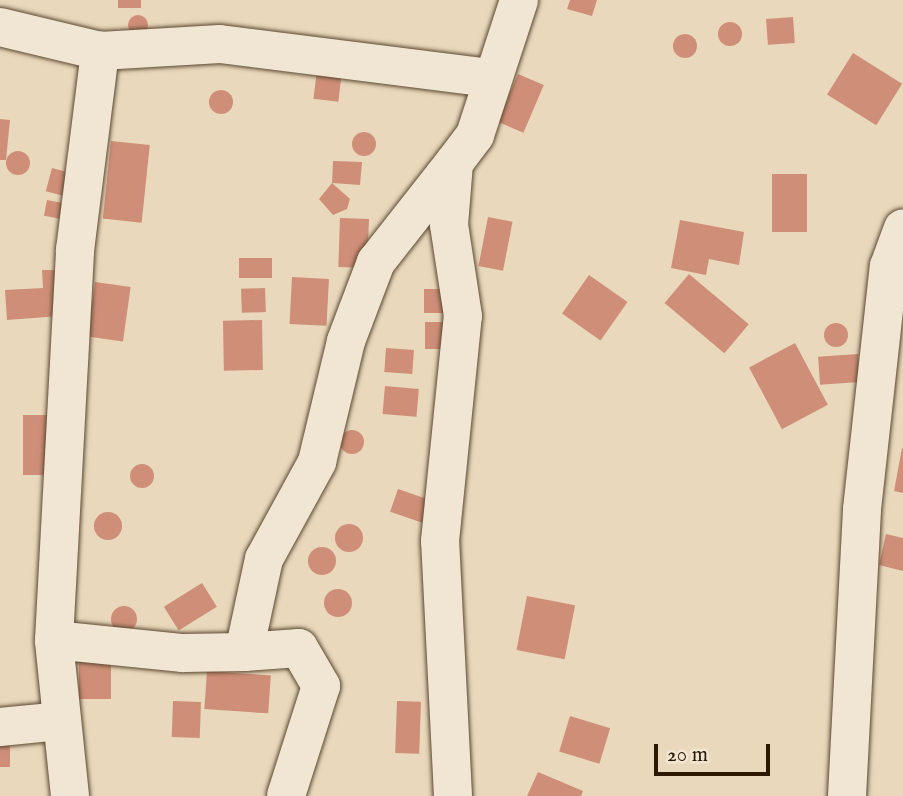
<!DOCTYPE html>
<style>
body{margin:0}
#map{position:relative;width:903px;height:796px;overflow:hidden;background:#e9d8bb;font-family:"IM FELL English",serif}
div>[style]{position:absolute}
.building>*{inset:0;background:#cf8e77;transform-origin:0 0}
.round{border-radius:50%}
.roads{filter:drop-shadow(0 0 2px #5b4831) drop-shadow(0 0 2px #5b4831)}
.street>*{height:38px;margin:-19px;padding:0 19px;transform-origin:19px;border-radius:19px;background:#f1e6d3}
span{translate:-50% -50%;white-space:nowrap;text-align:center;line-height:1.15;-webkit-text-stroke:5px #f1e6d3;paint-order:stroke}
.scale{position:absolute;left:654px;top:744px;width:116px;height:32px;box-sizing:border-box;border:4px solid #2c1803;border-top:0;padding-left:9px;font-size:21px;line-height:24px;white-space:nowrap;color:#2c1803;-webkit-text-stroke:5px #f1e6d3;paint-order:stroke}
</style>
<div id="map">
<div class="building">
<div style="left:118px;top:0;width:23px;height:8px"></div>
<div style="clip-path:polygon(570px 0,597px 0,592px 16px,567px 9px)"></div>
<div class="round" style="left:128px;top:15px;width:20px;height:20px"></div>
<div style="left:793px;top:17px;width:26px;height:27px;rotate:86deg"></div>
<div class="round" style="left:718px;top:22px;width:24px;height:24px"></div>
<div class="round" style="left:673px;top:34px;width:24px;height:24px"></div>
<div style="left:853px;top:53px;width:58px;height:49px;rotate:32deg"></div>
<div style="left:317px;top:70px;width:25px;height:29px;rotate:7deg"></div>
<div style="left:518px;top:74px;width:28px;height:52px;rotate:23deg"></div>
<div class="round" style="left:209px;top:90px;width:24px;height:24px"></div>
<div style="clip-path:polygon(0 119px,10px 120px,6px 160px,0 160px)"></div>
<div class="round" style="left:352px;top:132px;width:24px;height:24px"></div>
<div style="left:111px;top:141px;width:39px;height:78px;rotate:6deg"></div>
<div class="round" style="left:6px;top:151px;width:24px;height:24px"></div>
<div style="clip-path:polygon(333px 161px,362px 162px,360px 185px,332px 183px,350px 199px,347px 209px,333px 215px,319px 199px,332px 183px)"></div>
<div style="left:52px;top:168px;width:20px;height:24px;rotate:15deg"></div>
<div style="left:772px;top:174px;width:35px;height:58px"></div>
<div style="left:47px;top:200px;width:16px;height:16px;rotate:11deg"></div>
<div style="left:488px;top:217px;width:25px;height:50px;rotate:11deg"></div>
<div style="left:340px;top:218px;width:29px;height:49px;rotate:2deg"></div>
<div style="clip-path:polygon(680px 220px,744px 232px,739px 265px,709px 259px,706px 275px,671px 268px)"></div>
<div style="left:239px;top:258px;width:33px;height:20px"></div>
<div style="clip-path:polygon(42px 270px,59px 270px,60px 316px,7px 320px,5px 290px,43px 288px)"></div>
<div style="left:689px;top:274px;width:78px;height:38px;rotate:40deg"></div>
<div style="left:589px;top:275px;width:47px;height:47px;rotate:35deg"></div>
<div style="left:292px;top:277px;width:37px;height:47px;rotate:3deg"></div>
<div style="left:95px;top:282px;width:36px;height:55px;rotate:8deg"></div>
<div style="left:265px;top:288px;width:24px;height:24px;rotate:88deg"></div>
<div style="left:424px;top:289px;width:22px;height:24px"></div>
<div style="left:262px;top:320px;width:50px;height:39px;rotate:89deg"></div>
<div style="left:425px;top:322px;width:24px;height:27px"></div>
<div class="round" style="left:824px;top:323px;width:24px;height:24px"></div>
<div style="left:795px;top:343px;width:70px;height:52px;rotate:62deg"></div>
<div style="left:386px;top:348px;width:28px;height:24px;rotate:4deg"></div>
<div style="left:858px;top:354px;width:28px;height:40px;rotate:86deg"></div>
<div style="left:385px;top:386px;width:34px;height:28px;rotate:5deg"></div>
<div style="left:23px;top:415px;width:32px;height:60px"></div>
<div class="round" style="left:340px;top:430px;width:24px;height:24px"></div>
<div style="clip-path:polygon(902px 448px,903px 449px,903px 493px,894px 491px)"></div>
<div class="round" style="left:130px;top:464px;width:24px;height:24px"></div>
<div style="left:398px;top:489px;width:34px;height:24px;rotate:19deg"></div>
<div class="round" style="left:94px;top:512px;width:28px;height:28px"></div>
<div class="round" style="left:335px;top:524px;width:28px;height:28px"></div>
<div style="clip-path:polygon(886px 534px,903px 538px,903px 571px,879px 565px)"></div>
<div class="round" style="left:308px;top:547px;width:28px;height:28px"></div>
<div style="left:202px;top:583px;width:28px;height:45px;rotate:58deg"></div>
<div class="round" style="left:324px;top:589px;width:28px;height:28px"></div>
<div style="left:527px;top:596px;width:49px;height:55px;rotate:11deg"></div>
<div class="round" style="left:111px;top:606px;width:26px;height:26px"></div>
<div style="left:79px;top:654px;width:32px;height:45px"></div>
<div style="left:207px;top:671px;width:64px;height:38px;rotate:4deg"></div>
<div style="left:173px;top:701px;width:28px;height:36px;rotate:2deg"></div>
<div style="left:397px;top:701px;width:24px;height:52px;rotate:2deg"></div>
<div style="left:570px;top:716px;width:42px;height:37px;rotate:17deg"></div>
<div style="left:0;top:741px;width:10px;height:26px"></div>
<div style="clip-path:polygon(538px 772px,583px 791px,581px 796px,527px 796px)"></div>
</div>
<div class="roads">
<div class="street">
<div style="left:0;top:27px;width:103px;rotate:13.5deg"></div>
<div style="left:100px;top:51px;width:120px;rotate:-3.3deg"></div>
<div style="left:220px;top:44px;width:271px;rotate:7.2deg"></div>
<div style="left:54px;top:640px;width:130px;rotate:5.8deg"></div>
<div style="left:183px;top:653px;width:61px;rotate:-0.9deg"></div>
<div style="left:244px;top:652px;width:95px;rotate:-77.9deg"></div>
<div style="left:264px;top:559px;width:111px;rotate:-61.3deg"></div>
<div style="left:317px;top:462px;width:124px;rotate:-76.5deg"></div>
<div style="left:346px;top:341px;width:85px;rotate:-69.2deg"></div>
<div style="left:376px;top:262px;width:125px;rotate:-51.8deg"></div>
<div style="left:244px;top:652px;width:55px;rotate:-4.2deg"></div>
<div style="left:299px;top:648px;width:44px;rotate:59.9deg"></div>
<div style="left:321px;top:686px;width:115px;rotate:107.7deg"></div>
<div style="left:0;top:727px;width:60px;rotate:-5.7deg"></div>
<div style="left:70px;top:796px;width:157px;rotate:-95.9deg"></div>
<div style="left:54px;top:640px;width:391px;rotate:-86.9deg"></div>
<div style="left:75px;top:250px;width:201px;rotate:-82.8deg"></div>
<div style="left:453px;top:796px;width:255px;rotate:-92.9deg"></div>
<div style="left:440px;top:541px;width:226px;rotate:-84.2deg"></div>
<div style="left:463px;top:316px;width:92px;rotate:-98.7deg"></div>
<div style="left:449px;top:225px;width:62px;rotate:-85.4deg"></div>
<div style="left:454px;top:163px;width:35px;rotate:-53deg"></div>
<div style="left:475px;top:135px;width:142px;rotate:-71.9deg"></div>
<div style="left:847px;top:796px;width:287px;rotate:-87deg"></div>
<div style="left:862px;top:509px;width:244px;rotate:-83.7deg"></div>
<div style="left:889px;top:266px;width:40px;rotate:-69.8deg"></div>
</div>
</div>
<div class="scale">20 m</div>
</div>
